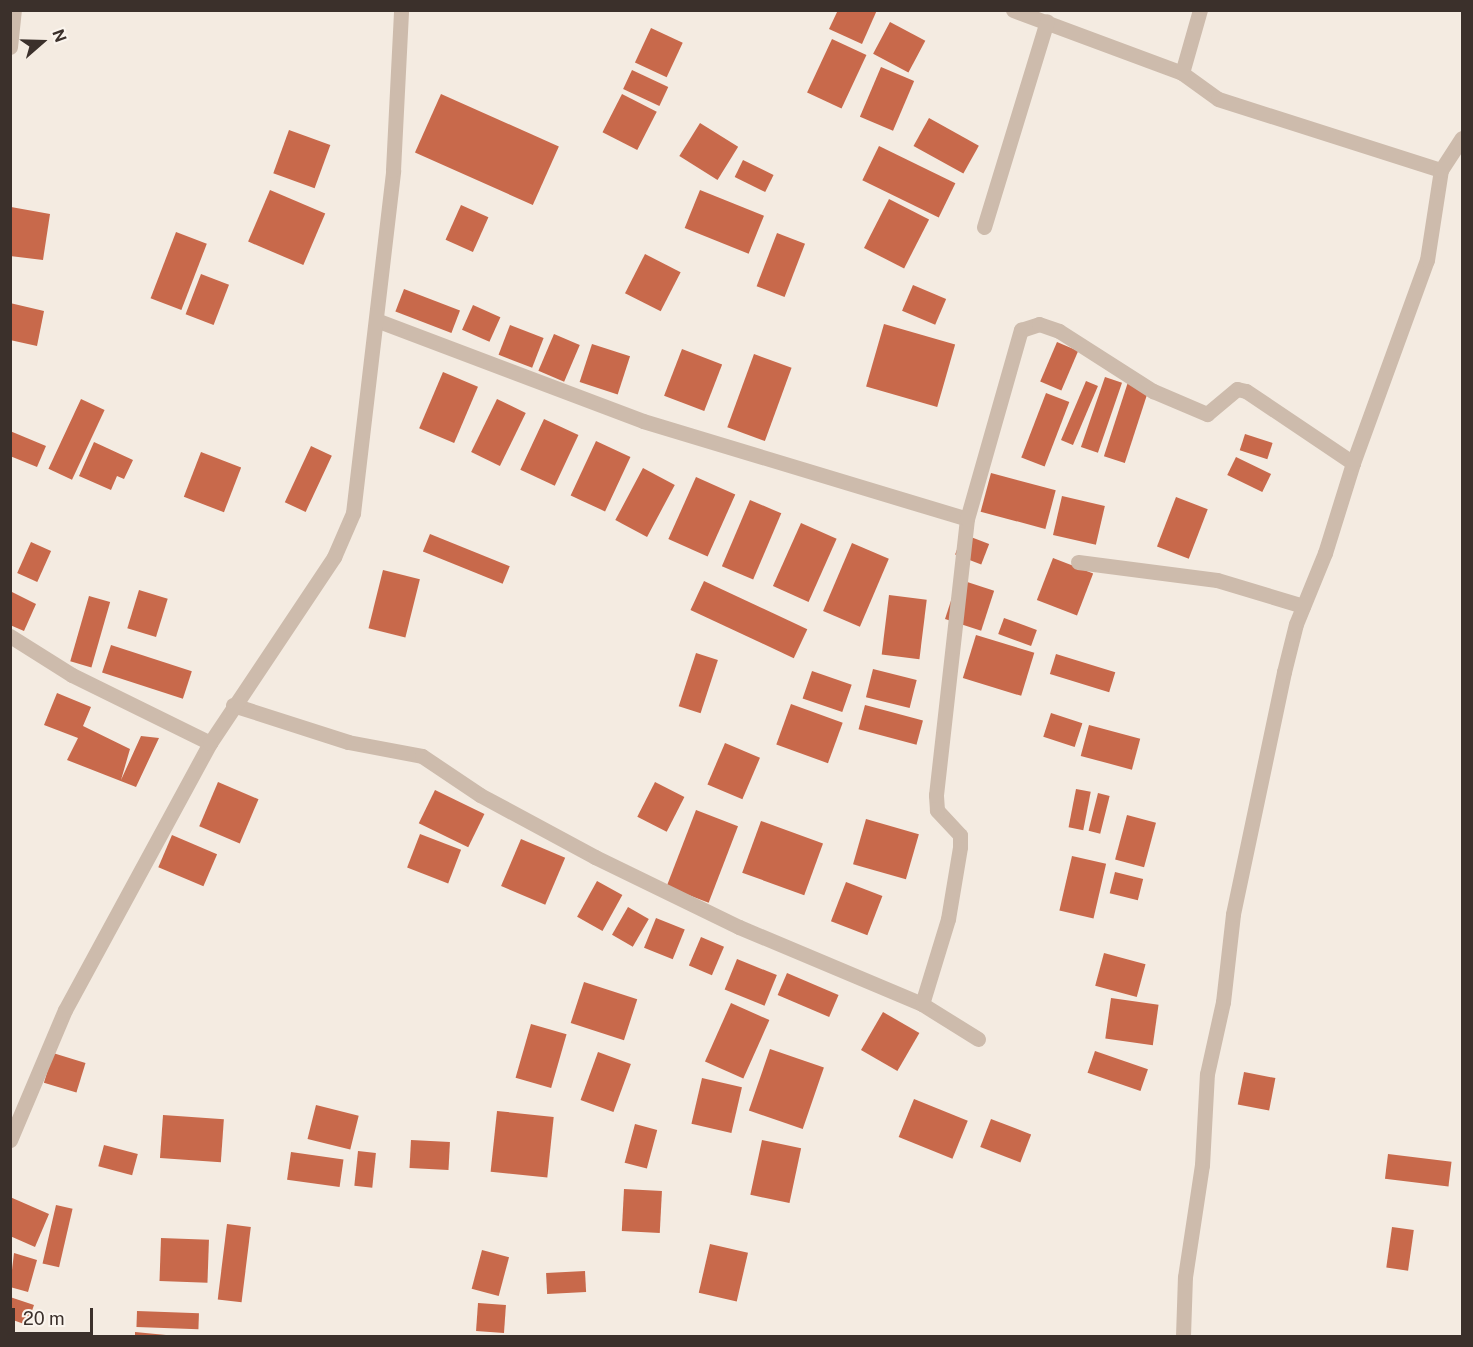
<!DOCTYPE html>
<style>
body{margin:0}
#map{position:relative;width:1473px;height:1347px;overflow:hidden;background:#f4ebe1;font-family:"Public Sans",sans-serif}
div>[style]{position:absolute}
.building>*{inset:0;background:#c8694b;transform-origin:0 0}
.street>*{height:15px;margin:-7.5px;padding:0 7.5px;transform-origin:7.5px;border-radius:7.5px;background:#cdbbac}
span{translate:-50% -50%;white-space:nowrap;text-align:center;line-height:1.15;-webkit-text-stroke:6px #fbf5ee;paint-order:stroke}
.frame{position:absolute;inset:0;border:12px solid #3b302b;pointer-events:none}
.north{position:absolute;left:12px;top:12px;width:60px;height:60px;-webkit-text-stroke:4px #fbf5ee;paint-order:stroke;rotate:70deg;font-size:16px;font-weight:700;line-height:24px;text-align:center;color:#3b302b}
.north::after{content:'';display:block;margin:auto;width:21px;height:27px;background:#3b302b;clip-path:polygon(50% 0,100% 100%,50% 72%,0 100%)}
.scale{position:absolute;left:12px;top:1308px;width:81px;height:27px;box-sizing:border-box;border:3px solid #3b302b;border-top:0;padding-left:8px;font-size:18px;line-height:21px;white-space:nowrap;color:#3b302b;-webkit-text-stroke:4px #fbf5ee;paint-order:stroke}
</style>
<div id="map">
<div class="building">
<div style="clip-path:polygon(838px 10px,877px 10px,862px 44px,829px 29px)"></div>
<div style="left:890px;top:22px;width:40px;height:36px;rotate:28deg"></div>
<div style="left:651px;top:28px;width:35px;height:38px;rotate:25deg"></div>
<div style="left:832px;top:39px;width:38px;height:59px;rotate:25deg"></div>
<div style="left:881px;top:67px;width:36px;height:54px;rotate:23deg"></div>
<div style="left:632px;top:70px;width:40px;height:21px;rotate:25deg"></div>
<div style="left:441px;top:94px;width:129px;height:64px;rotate:24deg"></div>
<div style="left:622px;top:94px;width:39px;height:43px;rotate:27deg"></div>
<div style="left:929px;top:118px;width:57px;height:32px;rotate:29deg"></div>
<div style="left:700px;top:123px;width:45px;height:39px;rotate:32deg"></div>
<div style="left:289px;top:130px;width:44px;height:46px;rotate:20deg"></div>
<div style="left:879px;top:146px;width:85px;height:38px;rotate:26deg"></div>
<div style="left:743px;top:160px;width:34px;height:19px;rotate:26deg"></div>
<div style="left:270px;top:190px;width:60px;height:56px;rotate:23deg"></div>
<div style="left:700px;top:190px;width:69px;height:41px;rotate:22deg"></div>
<div style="left:889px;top:199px;width:45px;height:55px;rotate:27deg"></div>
<div style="left:461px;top:205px;width:30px;height:38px;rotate:24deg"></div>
<div style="clip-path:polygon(11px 207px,50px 214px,43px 260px,10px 256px)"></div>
<div style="left:176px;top:232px;width:33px;height:71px;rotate:21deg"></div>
<div style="left:777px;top:233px;width:30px;height:57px;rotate:21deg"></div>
<div style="left:645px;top:254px;width:40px;height:44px;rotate:27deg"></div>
<div style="left:201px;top:274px;width:30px;height:43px;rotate:21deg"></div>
<div style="left:913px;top:285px;width:36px;height:28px;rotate:23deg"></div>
<div style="left:404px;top:289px;width:60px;height:24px;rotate:21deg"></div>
<div style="clip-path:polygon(10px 303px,44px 311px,37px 346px,10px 340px)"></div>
<div style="left:473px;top:305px;width:30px;height:27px;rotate:24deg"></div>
<div style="left:884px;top:324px;width:74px;height:65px;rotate:16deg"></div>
<div style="left:510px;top:325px;width:36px;height:32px;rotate:21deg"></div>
<div style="left:554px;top:334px;width:28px;height:40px;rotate:23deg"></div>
<div style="left:1057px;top:342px;width:23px;height:43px;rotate:23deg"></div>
<div style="left:592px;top:344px;width:40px;height:40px;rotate:18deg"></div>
<div style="left:682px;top:349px;width:43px;height:50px;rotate:21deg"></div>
<div style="left:754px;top:354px;width:40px;height:78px;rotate:20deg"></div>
<div style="left:443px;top:372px;width:38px;height:61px;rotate:23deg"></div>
<div style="left:1105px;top:377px;width:18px;height:74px;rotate:19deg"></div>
<div style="left:1086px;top:381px;width:13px;height:64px;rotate:23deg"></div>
<div style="left:1128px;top:382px;width:22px;height:78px;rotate:18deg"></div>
<div style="left:1046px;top:393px;width:25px;height:69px;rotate:21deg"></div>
<div style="left:81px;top:399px;width:26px;height:77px;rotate:25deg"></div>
<div style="left:497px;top:399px;width:32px;height:59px;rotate:26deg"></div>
<div style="left:544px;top:419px;width:38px;height:56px;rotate:25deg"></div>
<div style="clip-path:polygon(10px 431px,46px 446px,37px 467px,10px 456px)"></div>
<div style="left:1245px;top:434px;width:29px;height:17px;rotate:18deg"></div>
<div style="left:596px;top:441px;width:38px;height:60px;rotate:25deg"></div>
<div style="clip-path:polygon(94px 442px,133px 460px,124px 479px,117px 476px,111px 490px,79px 476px)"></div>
<div style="left:311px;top:446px;width:23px;height:62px;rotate:25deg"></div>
<div style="left:201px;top:452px;width:43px;height:48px;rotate:21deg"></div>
<div style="left:1236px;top:457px;width:39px;height:20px;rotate:26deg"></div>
<div style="left:643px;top:468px;width:36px;height:59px;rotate:28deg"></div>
<div style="left:991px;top:473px;width:67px;height:40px;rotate:15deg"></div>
<div style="left:696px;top:477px;width:43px;height:68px;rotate:24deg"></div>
<div style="left:1062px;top:496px;width:44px;height:40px;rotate:13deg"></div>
<div style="left:1176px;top:497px;width:34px;height:53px;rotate:21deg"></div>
<div style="left:750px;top:500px;width:34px;height:72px;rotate:23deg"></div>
<div style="left:801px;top:523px;width:39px;height:69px;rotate:24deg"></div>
<div style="left:430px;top:534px;width:86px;height:19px;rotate:22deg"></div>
<div style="left:963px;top:534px;width:28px;height:22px;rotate:21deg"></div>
<div style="left:31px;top:542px;width:22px;height:34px;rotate:24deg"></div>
<div style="left:852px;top:543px;width:40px;height:74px;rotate:23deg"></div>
<div style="left:1053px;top:558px;width:43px;height:45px;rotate:21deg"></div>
<div style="left:383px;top:570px;width:38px;height:60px;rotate:14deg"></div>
<div style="left:958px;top:579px;width:38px;height:42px;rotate:18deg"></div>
<div style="left:704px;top:581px;width:114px;height:32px;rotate:25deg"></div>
<div style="left:139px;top:590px;width:30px;height:40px;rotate:17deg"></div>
<div style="clip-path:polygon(10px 591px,36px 604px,24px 631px,10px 625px)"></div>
<div style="left:889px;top:595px;width:38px;height:60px;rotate:7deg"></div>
<div style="left:89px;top:596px;width:22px;height:68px;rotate:16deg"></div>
<div style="left:1004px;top:618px;width:35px;height:17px;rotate:20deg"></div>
<div style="left:976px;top:635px;width:61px;height:45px;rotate:17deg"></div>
<div style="left:111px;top:645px;width:85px;height:29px;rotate:18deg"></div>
<div style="left:696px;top:653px;width:23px;height:56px;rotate:18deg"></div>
<div style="left:1056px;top:654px;width:62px;height:21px;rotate:17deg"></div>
<div style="left:873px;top:669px;width:45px;height:29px;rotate:14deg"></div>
<div style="left:812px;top:671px;width:42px;height:29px;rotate:19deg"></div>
<div style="clip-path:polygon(57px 693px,91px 707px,83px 726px,130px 749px,121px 780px,141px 736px,159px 738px,136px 787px,67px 760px,78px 738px,44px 725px)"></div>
<div style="left:791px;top:704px;width:55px;height:43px;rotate:20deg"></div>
<div style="left:865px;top:705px;width:60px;height:25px;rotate:15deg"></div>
<div style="left:1051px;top:713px;width:33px;height:25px;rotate:18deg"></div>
<div style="left:1089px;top:725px;width:53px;height:32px;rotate:15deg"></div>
<div style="left:725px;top:743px;width:38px;height:45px;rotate:23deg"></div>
<div style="left:218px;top:782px;width:44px;height:48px;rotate:23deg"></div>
<div style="left:655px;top:782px;width:33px;height:39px;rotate:27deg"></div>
<div style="left:1076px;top:789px;width:15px;height:39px;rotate:11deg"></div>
<div style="left:435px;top:790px;width:55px;height:37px;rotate:26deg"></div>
<div style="left:1098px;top:793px;width:12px;height:39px;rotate:14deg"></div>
<div style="left:696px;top:810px;width:45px;height:82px;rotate:21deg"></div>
<div style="left:1127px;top:815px;width:30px;height:46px;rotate:15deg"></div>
<div style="left:866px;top:819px;width:55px;height:47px;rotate:16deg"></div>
<div style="left:761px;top:821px;width:66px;height:55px;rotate:20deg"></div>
<div style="left:420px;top:834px;width:44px;height:36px;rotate:21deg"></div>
<div style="left:172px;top:835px;width:49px;height:35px;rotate:23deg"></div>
<div style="left:521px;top:839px;width:48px;height:51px;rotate:23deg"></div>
<div style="left:1072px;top:856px;width:35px;height:56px;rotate:13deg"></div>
<div style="left:1115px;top:872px;width:29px;height:22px;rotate:14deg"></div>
<div style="left:597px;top:881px;width:29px;height:41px;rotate:29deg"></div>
<div style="left:846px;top:882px;width:39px;height:42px;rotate:21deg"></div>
<div style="left:628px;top:907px;width:24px;height:32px;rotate:30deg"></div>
<div style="left:656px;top:918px;width:31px;height:32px;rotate:22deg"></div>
<div style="left:701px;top:937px;width:25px;height:31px;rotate:23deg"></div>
<div style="left:1104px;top:953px;width:43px;height:34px;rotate:15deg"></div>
<div style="left:737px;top:959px;width:43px;height:33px;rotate:22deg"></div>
<div style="left:787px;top:973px;width:56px;height:24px;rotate:23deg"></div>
<div style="left:584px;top:982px;width:56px;height:43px;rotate:18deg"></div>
<div style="left:1111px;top:998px;width:48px;height:41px;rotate:8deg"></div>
<div style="left:731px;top:1003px;width:42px;height:64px;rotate:24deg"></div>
<div style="left:883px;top:1012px;width:42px;height:44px;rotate:30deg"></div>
<div style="left:531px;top:1024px;width:37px;height:56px;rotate:16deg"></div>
<div style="left:770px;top:1049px;width:57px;height:65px;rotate:19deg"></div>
<div style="left:1095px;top:1051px;width:56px;height:23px;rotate:19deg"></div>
<div style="left:598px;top:1052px;width:35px;height:51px;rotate:20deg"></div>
<div style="left:53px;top:1053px;width:34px;height:31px;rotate:17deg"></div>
<div style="left:1244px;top:1072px;width:32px;height:33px;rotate:11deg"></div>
<div style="left:702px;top:1078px;width:41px;height:47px;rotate:13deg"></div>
<div style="left:914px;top:1099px;width:58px;height:41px;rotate:22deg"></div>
<div style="left:316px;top:1105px;width:44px;height:35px;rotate:14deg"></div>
<div style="left:497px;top:1111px;width:57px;height:61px;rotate:6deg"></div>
<div style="left:163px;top:1115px;width:61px;height:43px;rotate:4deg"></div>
<div style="left:991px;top:1119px;width:43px;height:30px;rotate:21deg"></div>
<div style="left:635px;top:1124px;width:23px;height:40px;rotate:15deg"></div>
<div style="left:411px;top:1140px;width:39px;height:28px;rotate:3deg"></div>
<div style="left:762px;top:1140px;width:40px;height:56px;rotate:12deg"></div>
<div style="left:104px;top:1145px;width:35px;height:22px;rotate:15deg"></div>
<div style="left:358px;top:1151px;width:18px;height:35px;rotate:6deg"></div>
<div style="left:291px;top:1152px;width:53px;height:28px;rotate:8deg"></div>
<div style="left:1388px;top:1154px;width:64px;height:25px;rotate:7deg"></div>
<div style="left:624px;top:1189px;width:38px;height:42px;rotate:3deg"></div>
<div style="clip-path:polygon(10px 1197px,49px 1214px,35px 1247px,10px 1236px)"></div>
<div style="left:56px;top:1205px;width:17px;height:60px;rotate:13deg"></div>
<div style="left:227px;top:1224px;width:24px;height:76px;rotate:7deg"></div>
<div style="left:1392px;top:1227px;width:22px;height:41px;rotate:8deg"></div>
<div style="left:161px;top:1238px;width:48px;height:43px;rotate:2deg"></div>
<div style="left:710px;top:1244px;width:39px;height:50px;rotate:13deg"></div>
<div style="left:482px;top:1250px;width:28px;height:40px;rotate:15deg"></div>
<div style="clip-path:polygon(14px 1253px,37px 1260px,28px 1292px,10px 1287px)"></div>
<div style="left:585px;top:1271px;width:21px;height:39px;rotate:87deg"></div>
<div style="clip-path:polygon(10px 1297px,34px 1305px,27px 1325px,10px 1319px)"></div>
<div style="left:478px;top:1303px;width:28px;height:28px;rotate:4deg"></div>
<div style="left:137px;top:1311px;width:62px;height:16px;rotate:2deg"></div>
<div style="clip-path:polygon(135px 1332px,166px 1335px,166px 1336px,135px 1336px)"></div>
</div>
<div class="street">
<div style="left:1013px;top:10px;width:180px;rotate:20.4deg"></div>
<div style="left:1182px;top:73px;width:44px;rotate:35.8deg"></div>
<div style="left:1218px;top:99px;width:234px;rotate:17.7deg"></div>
<div style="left:10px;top:47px;width:37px;rotate:-84deg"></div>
<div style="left:1182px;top:73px;width:66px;rotate:-74.1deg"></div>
<div style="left:984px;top:227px;width:215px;rotate:-73deg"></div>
<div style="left:376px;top:320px;width:285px;rotate:20.7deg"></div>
<div style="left:643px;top:421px;width:338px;rotate:16.8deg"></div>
<div style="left:1078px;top:562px;width:140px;rotate:7.4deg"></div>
<div style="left:1217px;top:580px;width:90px;rotate:16.8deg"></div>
<div style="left:10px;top:636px;width:73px;rotate:32.2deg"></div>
<div style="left:72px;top:675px;width:154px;rotate:26.2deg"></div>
<div style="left:233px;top:705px;width:121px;rotate:17.8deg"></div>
<div style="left:348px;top:742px;width:75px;rotate:10.7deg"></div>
<div style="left:422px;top:756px;width:70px;rotate:33.9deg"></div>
<div style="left:480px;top:795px;width:131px;rotate:28.3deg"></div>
<div style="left:595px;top:857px;width:160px;rotate:25.9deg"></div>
<div style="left:739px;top:927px;width:199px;rotate:22.8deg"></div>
<div style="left:922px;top:1004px;width:66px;rotate:32deg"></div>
<div style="left:922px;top:1004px;width:89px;rotate:-73deg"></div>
<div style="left:948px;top:919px;width:73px;rotate:-80.5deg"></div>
<div style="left:960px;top:847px;width:12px;rotate:-90deg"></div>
<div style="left:960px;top:835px;width:34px;rotate:-133deg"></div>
<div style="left:937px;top:810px;width:15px;rotate:-94deg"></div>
<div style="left:936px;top:795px;width:278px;rotate:-83.6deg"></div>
<div style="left:967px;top:519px;width:197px;rotate:-74.1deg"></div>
<div style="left:1021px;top:330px;width:19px;rotate:-18deg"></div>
<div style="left:1039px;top:324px;width:21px;rotate:19deg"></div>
<div style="left:1059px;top:331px;width:112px;rotate:32.6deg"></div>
<div style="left:1153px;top:391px;width:59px;rotate:23.1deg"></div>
<div style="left:1207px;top:414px;width:39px;rotate:-40deg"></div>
<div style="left:1237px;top:389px;width:9px;rotate:13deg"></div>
<div style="left:1246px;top:391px;width:129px;rotate:33.9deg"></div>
<div style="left:10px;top:1140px;width:141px;rotate:-67.1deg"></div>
<div style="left:65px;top:1010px;width:304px;rotate:-61.5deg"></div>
<div style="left:210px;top:743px;width:224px;rotate:-56.3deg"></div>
<div style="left:334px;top:557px;width:48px;rotate:-66.6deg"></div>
<div style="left:353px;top:513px;width:345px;rotate:-83.3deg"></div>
<div style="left:393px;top:170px;width:160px;rotate:-87.1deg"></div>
<div style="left:1183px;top:1336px;width:59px;rotate:-88.1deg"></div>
<div style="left:1185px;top:1277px;width:113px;rotate:-81.4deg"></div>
<div style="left:1202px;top:1165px;width:91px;rotate:-86.9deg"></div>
<div style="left:1207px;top:1074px;width:74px;rotate:-77.5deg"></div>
<div style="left:1223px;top:1002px;width:89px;rotate:-83.5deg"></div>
<div style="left:1233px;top:914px;width:247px;rotate:-78.1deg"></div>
<div style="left:1284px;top:672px;width:49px;rotate:-76deg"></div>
<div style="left:1296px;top:624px;width:77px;rotate:-67.8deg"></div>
<div style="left:1325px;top:553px;width:94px;rotate:-72.7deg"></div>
<div style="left:1353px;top:463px;width:216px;rotate:-70deg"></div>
<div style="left:1427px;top:260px;width:91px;rotate:-81.2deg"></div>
<div style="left:1441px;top:170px;width:38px;rotate:-57deg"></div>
</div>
<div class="frame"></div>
<div class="north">N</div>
<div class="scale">20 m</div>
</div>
